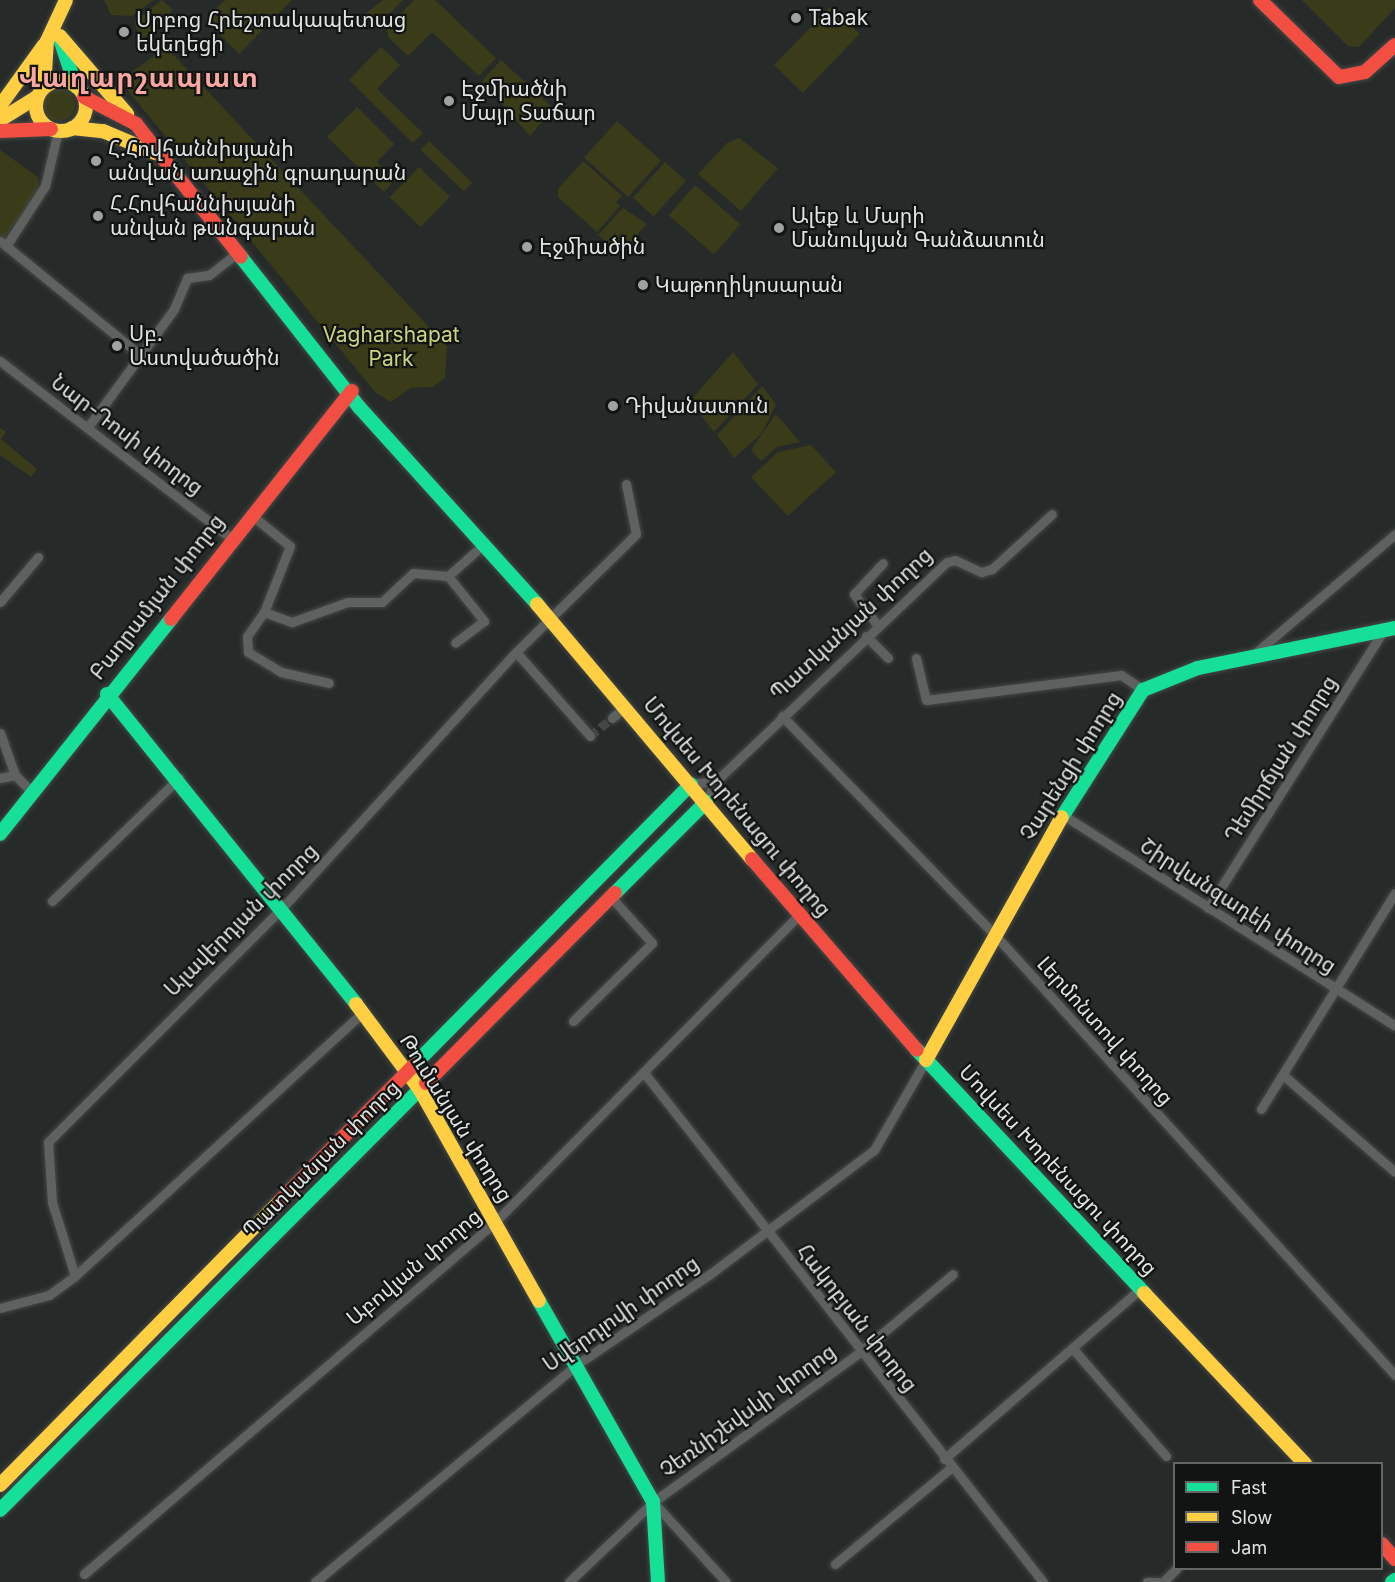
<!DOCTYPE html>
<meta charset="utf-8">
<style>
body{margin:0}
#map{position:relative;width:1395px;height:1582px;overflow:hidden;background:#262b29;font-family:Inter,"Noto Sans Armenian",sans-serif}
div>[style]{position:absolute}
.green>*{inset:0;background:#3a3c19;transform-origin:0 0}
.round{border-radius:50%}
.street-tunnel>*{height:9px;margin-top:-4.5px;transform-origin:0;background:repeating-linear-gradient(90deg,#424745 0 9px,transparent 0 13.5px)}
.roads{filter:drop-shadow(0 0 2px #444847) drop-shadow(0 0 2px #444847)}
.street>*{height:9px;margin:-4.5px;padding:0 4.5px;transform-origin:4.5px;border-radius:4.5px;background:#5e6160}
.fast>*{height:14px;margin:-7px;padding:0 7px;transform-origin:7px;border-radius:7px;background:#16e098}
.slow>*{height:14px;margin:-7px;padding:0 7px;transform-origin:7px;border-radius:7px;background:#ffcf43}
.slow>.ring{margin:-7px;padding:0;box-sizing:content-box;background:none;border:14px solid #ffcf43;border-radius:50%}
.jam>*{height:14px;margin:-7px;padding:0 7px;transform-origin:7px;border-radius:7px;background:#f24e42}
.dots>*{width:16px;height:16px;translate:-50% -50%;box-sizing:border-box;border:3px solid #111412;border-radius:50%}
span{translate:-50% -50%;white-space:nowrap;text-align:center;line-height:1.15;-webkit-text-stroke:4.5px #111412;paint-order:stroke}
.poi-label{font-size:21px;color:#dfe4e2}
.left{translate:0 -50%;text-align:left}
.park-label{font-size:21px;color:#ccd381}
.street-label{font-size:21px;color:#dfe4e2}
.district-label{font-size:27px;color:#faa6a1;font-weight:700;letter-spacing:1.5px}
.legend{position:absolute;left:1173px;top:1462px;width:210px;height:108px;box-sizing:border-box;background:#111412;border:2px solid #636765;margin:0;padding:8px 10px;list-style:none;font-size:18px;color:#dfe4e2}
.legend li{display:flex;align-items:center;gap:12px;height:30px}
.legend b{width:30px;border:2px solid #636765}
</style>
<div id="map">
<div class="green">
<div style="clip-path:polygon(104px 0,154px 0,132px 16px,111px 15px)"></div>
<div style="clip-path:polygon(162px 0,173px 10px,141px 41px,134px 21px)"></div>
<div style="clip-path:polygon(225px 0,292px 0,239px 54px,205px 19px)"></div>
<div style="clip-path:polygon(383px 0,403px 0,379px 25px,366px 13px)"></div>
<div style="clip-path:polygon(414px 0,435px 0,496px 58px,479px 76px,432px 32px,408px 56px,388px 37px,387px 28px)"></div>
<div style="clip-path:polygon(1302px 0,1395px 0,1395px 8px,1359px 47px,1348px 46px)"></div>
<div style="left:831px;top:6px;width:40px;height:82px;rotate:44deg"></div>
<div style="clip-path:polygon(166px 47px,447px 346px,445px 378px,432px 387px,411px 388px,391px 402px,376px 393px,120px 81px)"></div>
<div style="clip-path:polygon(381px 47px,400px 65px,377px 89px,423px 133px,413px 143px,349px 80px)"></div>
<div style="clip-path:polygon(501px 60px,553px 108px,530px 136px,482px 81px)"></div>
<div class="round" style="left:43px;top:89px;width:32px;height:32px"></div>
<div style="clip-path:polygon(357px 107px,394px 144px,377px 162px,395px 180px,384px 192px,327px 137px)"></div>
<div style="left:617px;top:121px;width:59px;height:49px;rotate:42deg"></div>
<div style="clip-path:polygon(739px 138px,778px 168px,741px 211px,698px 174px,727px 143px)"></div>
<div style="left:429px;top:141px;width:60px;height:12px;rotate:44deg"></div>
<div style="clip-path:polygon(0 150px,38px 177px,39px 189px,0 245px)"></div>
<div style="clip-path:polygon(583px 161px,622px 196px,616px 202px,620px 206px,597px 232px,558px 197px,558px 189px)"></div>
<div style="left:665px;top:162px;width:28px;height:48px;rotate:42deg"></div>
<div style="left:419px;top:167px;width:43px;height:42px;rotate:44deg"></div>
<div style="left:695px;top:185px;width:60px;height:40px;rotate:41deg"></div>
<div style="clip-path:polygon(623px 208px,647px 224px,626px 247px,620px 243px,614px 249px,598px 235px)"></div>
<div style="clip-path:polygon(733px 352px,758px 384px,714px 432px,690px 401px)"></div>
<div style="clip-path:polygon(762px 386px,776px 404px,762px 433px,734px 458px,717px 435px)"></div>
<div style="clip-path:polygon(776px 414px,800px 442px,777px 447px,761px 461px,751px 450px)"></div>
<div style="clip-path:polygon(0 428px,6px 432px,1px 439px,37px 469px,31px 477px,0 455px)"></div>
<div style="clip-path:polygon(811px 445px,836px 472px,788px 516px,751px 477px,778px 452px)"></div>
</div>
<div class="street-tunnel">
<div style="left:590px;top:736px;width:28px;rotate:-39deg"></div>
</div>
<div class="roads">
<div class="street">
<div style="left:0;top:241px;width:179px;rotate:39.1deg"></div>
<div style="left:6px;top:246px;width:72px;rotate:-57deg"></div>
<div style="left:45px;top:186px;width:57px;rotate:-76.7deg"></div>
<div style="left:0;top:361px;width:291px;rotate:37.5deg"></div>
<div style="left:88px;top:427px;width:146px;rotate:-53.9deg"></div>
<div style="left:174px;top:309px;width:34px;rotate:-67deg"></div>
<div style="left:187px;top:278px;width:22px;rotate:-8deg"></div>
<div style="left:209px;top:275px;width:36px;rotate:-38deg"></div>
<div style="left:250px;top:514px;width:51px;rotate:38.7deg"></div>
<div style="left:290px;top:546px;width:71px;rotate:111.5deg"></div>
<div style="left:264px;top:612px;width:29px;rotate:125deg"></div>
<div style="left:247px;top:636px;width:16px;rotate:86deg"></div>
<div style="left:248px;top:652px;width:39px;rotate:31deg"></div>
<div style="left:281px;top:672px;width:49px;rotate:12.9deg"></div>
<div style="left:448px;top:576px;width:58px;rotate:51.3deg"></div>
<div style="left:484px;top:621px;width:36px;rotate:143deg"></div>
<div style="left:0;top:602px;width:59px;rotate:-49.8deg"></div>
<div style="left:264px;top:612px;width:30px;rotate:20deg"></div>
<div style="left:292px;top:622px;width:59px;rotate:-19.7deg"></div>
<div style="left:348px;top:602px;width:34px"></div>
<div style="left:382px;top:602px;width:42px;rotate:-43.1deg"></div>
<div style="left:413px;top:573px;width:35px;rotate:5deg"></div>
<div style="left:448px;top:576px;width:50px;rotate:-41.7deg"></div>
<div style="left:878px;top:626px;width:40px;rotate:-127deg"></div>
<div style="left:854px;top:594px;width:42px;rotate:-46.9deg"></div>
<div style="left:866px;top:636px;width:31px;rotate:45deg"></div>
<div style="left:516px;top:652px;width:112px;rotate:48.6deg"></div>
<div style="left:1253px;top:655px;width:187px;rotate:-40.4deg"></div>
<div style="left:916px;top:658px;width:43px;rotate:76.6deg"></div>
<div style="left:926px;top:700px;width:197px;rotate:-7.3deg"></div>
<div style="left:1121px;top:675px;width:27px;rotate:34deg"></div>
<div style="left:782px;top:716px;width:305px;rotate:45.8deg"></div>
<div style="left:995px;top:935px;width:595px;rotate:47.73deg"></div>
<div style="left:612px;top:718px;width:18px;rotate:-41deg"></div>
<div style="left:0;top:733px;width:45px;rotate:70.3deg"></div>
<div style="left:15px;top:775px;width:24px;rotate:45deg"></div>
<div style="left:0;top:778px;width:15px;rotate:-11deg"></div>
<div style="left:691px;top:784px;width:25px;rotate:-7deg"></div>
<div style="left:706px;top:802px;width:23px;rotate:-65deg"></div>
<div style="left:716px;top:781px;width:318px;rotate:-43.5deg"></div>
<div style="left:947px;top:562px;width:8px;rotate:-14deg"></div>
<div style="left:955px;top:560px;width:29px;rotate:25deg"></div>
<div style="left:981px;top:572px;width:11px;rotate:-15deg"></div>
<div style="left:992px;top:569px;width:81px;rotate:-42.5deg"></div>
<div style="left:1063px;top:815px;width:393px;rotate:32.4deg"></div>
<div style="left:52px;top:901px;width:177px;rotate:-44.1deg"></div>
<div style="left:1208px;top:908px;width:329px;rotate:-57.7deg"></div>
<div style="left:573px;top:1021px;width:111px;rotate:-44.6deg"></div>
<div style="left:652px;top:943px;width:62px;rotate:-131.7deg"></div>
<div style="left:645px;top:1074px;width:645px;rotate:51.92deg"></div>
<div style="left:1283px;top:1075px;width:148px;rotate:40.9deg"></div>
<div style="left:1261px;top:1109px;width:254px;rotate:-58.2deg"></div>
<div style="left:75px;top:1276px;width:77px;rotate:-107.3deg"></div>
<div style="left:52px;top:1202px;width:60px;rotate:-93.8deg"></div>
<div style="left:48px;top:1142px;width:332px;rotate:-45deg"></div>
<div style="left:283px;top:907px;width:345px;rotate:-47.6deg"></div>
<div style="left:516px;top:652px;width:168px;rotate:-44.5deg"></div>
<div style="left:636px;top:534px;width:51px;rotate:-101.3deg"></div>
<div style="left:0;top:1308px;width:51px;rotate:-14.9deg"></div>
<div style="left:49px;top:1295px;width:32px;rotate:-36deg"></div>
<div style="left:75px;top:1276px;width:391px;rotate:-42.5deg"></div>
<div style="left:1073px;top:1349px;width:142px;rotate:49deg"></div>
<div style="left:944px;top:1459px;width:259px;rotate:-40.9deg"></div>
<div style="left:653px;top:1502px;width:108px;rotate:47.6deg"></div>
<div style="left:835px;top:1564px;width:152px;rotate:-39.7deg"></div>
<div style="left:84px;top:1574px;width:541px;rotate:-40.58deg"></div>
<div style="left:495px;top:1222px;width:432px;rotate:-45.3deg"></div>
<div style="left:315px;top:1582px;width:339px;rotate:-39.7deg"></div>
<div style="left:576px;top:1365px;width:162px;rotate:-34.2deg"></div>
<div style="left:710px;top:1274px;width:206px;rotate:-37.1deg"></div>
<div style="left:874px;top:1150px;width:104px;rotate:-60deg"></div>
<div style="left:569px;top:1582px;width:116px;rotate:-43.6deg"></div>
<div style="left:653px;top:1502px;width:256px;rotate:-35.9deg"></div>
<div style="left:860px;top:1352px;width:121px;rotate:-40deg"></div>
<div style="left:1147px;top:1582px;width:10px"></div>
<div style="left:1163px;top:1582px;width:20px;rotate:-45deg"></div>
</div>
<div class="fast">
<div style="left:61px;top:42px;width:47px;rotate:71.6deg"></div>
<div style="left:241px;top:257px;width:191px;rotate:51.8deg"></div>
<div style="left:359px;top:407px;width:266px;rotate:47.9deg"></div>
<div style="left:107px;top:694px;width:398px;rotate:51.2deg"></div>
<div style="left:1062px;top:817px;width:151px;rotate:-57.5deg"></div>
<div style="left:1143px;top:690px;width:59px;rotate:-21.8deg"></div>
<div style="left:1198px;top:668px;width:201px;rotate:-11.5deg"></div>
<div style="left:0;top:834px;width:275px;rotate:-51.5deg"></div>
<div style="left:615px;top:893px;width:129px;rotate:-45deg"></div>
<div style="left:917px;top:1050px;width:333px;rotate:46.9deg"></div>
<div style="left:415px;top:1064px;width:393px;rotate:-45.4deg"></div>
<div style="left:539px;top:1301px;width:231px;rotate:60.4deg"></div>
<div style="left:653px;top:1502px;width:80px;rotate:86.4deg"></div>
<div style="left:0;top:1510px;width:603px;rotate:-45.07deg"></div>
<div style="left:1392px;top:1582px;width:4px;rotate:-34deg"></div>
</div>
<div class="slow">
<div style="left:60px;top:36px;width:103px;rotate:49.3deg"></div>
<div class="ring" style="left:36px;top:81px;width:36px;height:36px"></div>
<div style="left:44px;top:87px;width:46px;rotate:-86.3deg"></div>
<div style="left:47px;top:41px;width:45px;rotate:-65.1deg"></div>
<div style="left:0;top:106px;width:75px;rotate:-54.2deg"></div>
<div style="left:0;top:120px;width:44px;rotate:-31.9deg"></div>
<div style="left:72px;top:128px;width:31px;rotate:6deg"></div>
<div style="left:103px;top:131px;width:56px;rotate:22.9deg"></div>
<div style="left:537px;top:604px;width:334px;rotate:49.9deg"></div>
<div style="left:356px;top:1004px;width:107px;rotate:53.3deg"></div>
<div style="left:420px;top:1090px;width:242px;rotate:60.6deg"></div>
<div style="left:926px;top:1060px;width:278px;rotate:-60.8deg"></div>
<div style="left:1144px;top:1293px;width:235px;rotate:46.7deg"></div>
<div style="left:0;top:1485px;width:399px;rotate:-45.4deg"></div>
</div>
<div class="jam">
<div style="left:1260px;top:0;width:110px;rotate:44.3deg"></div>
<div style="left:1339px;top:77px;width:26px;rotate:-11deg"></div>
<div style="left:1365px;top:72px;width:40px;rotate:-42deg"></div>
<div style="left:84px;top:97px;width:59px;rotate:27.4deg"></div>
<div style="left:136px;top:124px;width:169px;rotate:51.7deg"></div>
<div style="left:0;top:131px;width:51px;rotate:-2.2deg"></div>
<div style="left:171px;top:619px;width:291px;rotate:-51.6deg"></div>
<div style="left:752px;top:859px;width:252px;rotate:49.2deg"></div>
<div style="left:426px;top:1083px;width:268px;rotate:-45.2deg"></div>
<div style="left:280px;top:1201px;width:192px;rotate:-45.4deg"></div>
<div style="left:1382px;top:1544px;width:20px;rotate:49deg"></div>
</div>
</div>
<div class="dots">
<div style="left:796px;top:18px;background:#9ea3a1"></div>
<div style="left:124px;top:32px;background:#9ea3a1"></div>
<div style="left:449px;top:101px;background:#9ea3a1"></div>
<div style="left:96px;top:161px;background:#9ea3a1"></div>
<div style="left:98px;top:216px;background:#9ea3a1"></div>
<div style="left:779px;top:228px;background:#9ea3a1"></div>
<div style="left:527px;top:247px;background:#9ea3a1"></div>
<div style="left:643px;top:285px;background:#9ea3a1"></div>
<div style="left:117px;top:346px;background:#9ea3a1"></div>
<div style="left:613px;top:406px;background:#9ea3a1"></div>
</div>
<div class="poi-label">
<span class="left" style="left:808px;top:18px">Tabak</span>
<span class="left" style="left:136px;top:32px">Սրբոց Հրեշտակապետաց<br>եկեղեցի</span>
<span class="left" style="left:461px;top:101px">Էջմիածնի<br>Մայր Տաճար</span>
<span class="left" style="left:108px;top:161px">Հ.Հովհաննիսյանի<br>անվան առաջին գրադարան</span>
<span class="left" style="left:110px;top:216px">Հ.Հովհաննիսյանի<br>անվան թանգարան</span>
<span class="left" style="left:791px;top:228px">Ալեք և Մարի<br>Մանուկյան Գանձատուն</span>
<span class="left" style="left:539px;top:247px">Էջմիածին</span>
<span class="left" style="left:655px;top:285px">Կաթողիկոսարան</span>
<span class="left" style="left:129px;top:346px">Սբ.<br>Աստվածածին</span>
<span class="left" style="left:625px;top:406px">Դիվանատուն</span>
</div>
<div class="park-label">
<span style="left:391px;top:347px">Vagharshapat<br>Park</span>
</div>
<div class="street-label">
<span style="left:127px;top:435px;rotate:37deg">Նար-Դոսի փողոց</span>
<span style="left:157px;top:597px;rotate:-52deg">Բաղրամյան փողոց</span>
<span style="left:851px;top:624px;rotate:-43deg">Պատկանյան փողոց</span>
<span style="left:1281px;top:759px;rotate:-58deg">Դեմիրճյան փողոց</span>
<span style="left:1071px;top:766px;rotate:-58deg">Չարենցի փողոց</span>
<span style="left:737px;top:807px;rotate:50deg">Մովսես Խորենացու փողոց</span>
<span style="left:1238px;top:906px;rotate:33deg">Շիրվանզադեի փողոց</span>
<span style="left:241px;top:920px;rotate:-45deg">Ալավերդյան փողոց</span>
<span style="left:1105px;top:1031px;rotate:48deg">Լերմոնտով փողոց</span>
<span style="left:456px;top:1118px;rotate:58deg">Թումանյան փողոց</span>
<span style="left:321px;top:1159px;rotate:-45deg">Պատկանյան փողոց</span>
<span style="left:1058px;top:1170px;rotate:47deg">Մովսես Խորենացու փողոց</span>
<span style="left:414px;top:1267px;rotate:-40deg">Աբովյան փողոց</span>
<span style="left:621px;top:1314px;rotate:-35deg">Սվերդլովի փողոց</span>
<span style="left:857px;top:1318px;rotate:52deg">Հակոբյան փողոց</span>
<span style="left:748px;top:1411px;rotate:-36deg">Չեռնիշեվսկի փողոց</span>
</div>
<div class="district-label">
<span style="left:139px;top:78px">Վաղարշապատ</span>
</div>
<ul class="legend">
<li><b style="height:8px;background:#16e098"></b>Fast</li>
<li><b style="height:8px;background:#ffcf43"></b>Slow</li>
<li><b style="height:8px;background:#f24e42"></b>Jam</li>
</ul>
</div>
